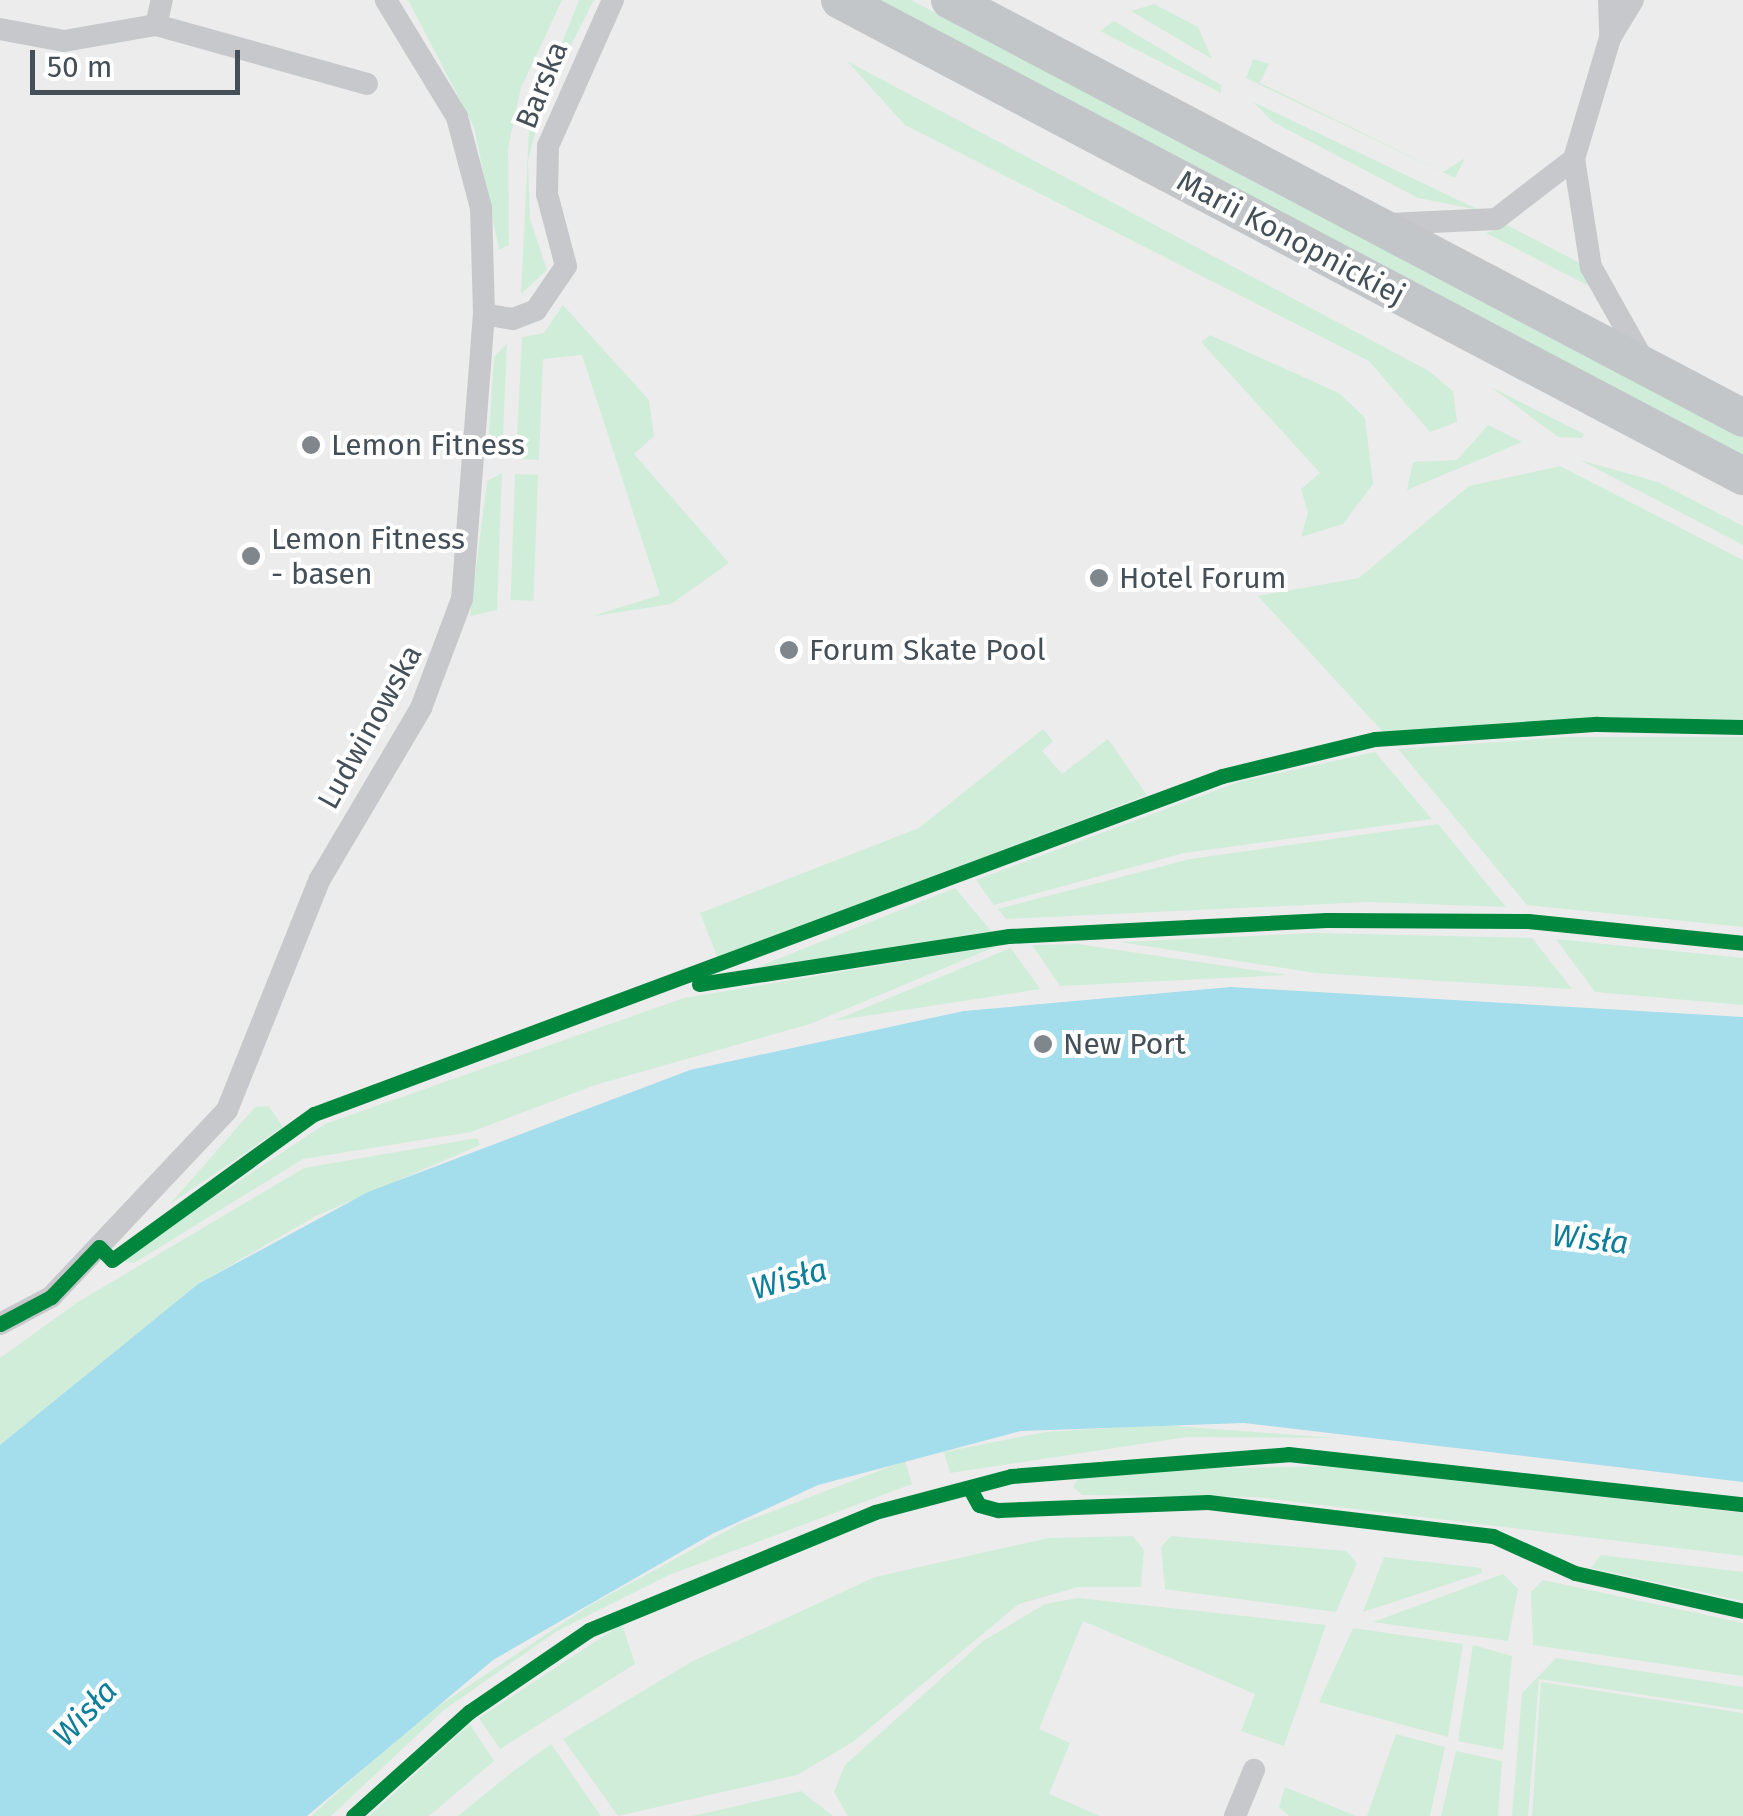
<!DOCTYPE html>
<meta charset="utf-8">
<style>
body{margin:0}
#map{position:relative;width:1743px;height:1816px;overflow:hidden;background:#edecec;font-family:"Fira Sans",sans-serif}
div>[style]{position:absolute}
.green>*{inset:0;background:#d0edda;transform-origin:0 0}
.water>*{inset:0;background:#a4ddeb}
.minor>*{height:22px;margin:-11px;padding:0 11px;transform-origin:11px;border-radius:11px;background:#c6c8cb}
.primary>*{height:38px;margin:-19px;padding:0 19px;transform-origin:19px;border-radius:19px;background:#c2c6c9}
.cycleway>*{height:15px;margin:-7.5px;padding:0 7.5px;transform-origin:7.5px;border-radius:7.5px;background:#00873e}
.dots>*{width:28px;height:28px;translate:-50% -50%;box-sizing:border-box;border:5px solid #fff;border-radius:50%}
span{translate:-50% -50%;white-space:nowrap;text-align:center;line-height:1.15;-webkit-text-stroke:8px #fff;paint-order:stroke}
.street-label{font-size:30px;color:#444f58}
.poi-label{font-size:30px;color:#444f58}
.left{translate:0 -50%;text-align:left}
.water-label{font-size:32px;color:#0d7f9b;font-style:italic}
.scale{position:absolute;left:30px;top:50px;width:210px;height:45px;box-sizing:border-box;border:5px solid #444f58;border-top:0;padding-left:12px;font-size:30px;line-height:35px;white-space:nowrap;color:#444f58;-webkit-text-stroke:8px #fff;paint-order:stroke}
</style>
<div id="map">
<div class="green">
<div style="clip-path:polygon(408px 0,562px 0,521px 88px,508px 148px,509px 245px,499px 250px,474px 127px)"></div>
<div style="clip-path:polygon(579px 0,594px 0,544px 98px,528px 161px,530px 219px,547px 270px,521px 294px,529px 127px)"></div>
<div style="clip-path:polygon(871px 0,911px 0,1695px 411px,1743px 437px,1743px 459px)"></div>
<div style="clip-path:polygon(1154px 4px,1198px 27px,1212px 59px,1131px 11px)"></div>
<div style="clip-path:polygon(1114px 21px,1221px 85px,1221px 93px,1100px 31px)"></div>
<div style="clip-path:polygon(1253px 59px,1269px 64px,1260px 83px,1443px 172px,1465px 158px,1455px 178px,1246px 78px)"></div>
<div style="clip-path:polygon(847px 61px,1429px 371px,1453px 391px,1457px 422px,1430px 432px,1369px 361px,905px 125px)"></div>
<div style="clip-path:polygon(1253px 102px,1479px 210px,1418px 198px,1273px 122px)"></div>
<div style="clip-path:polygon(1507px 225px,1580px 263px,1591px 287px,1486px 233px)"></div>
<div style="clip-path:polygon(563px 305px,649px 400px,654px 436px,634px 454px,729px 563px,671px 604px,589px 617px,660px 595px,582px 355px,543px 359px,539px 460px,516px 459px,522px 337px,544px 333px)"></div>
<div style="clip-path:polygon(1210px 335px,1339px 393px,1365px 418px,1373px 484px,1343px 524px,1301px 537px,1308px 513px,1301px 489px,1320px 473px,1201px 342px)"></div>
<div style="clip-path:polygon(507px 343px,502px 459px,488px 449px,494px 357px)"></div>
<div style="clip-path:polygon(1491px 387px,1584px 434px,1582px 438px,1558px 437px)"></div>
<div style="clip-path:polygon(1488px 425px,1522px 442px,1407px 490px,1413px 462px,1457px 460px)"></div>
<div style="clip-path:polygon(1580px 460px,1658px 482px,1743px 526px,1743px 545px)"></div>
<div style="clip-path:polygon(1560px 466px,1743px 560px,1743px 722px,1384px 733px,1258px 596px,1359px 578px,1469px 486px)"></div>
<div style="clip-path:polygon(502px 473px,497px 610px,470px 616px,487px 481px)"></div>
<div style="left:515px;top:474px;width:23px;height:126px;rotate:2deg"></div>
<div style="clip-path:polygon(1043px 729px,1053px 741px,1042px 751px,1062px 774px,1108px 739px,1147px 795px,718px 959px,700px 913px,919px 828px)"></div>
<div style="clip-path:polygon(1567px 737px,1743px 737px,1743px 927px,1527px 905px,1398px 749px)"></div>
<div style="clip-path:polygon(1375px 752px,1432px 819px,1184px 853px,994px 905px,976px 880px,1238px 782px)"></div>
<div style="clip-path:polygon(1438px 824px,1506px 907px,1370px 902px,1006px 919px,998px 909px,1190px 859px)"></div>
<div style="clip-path:polygon(955px 888px,992px 932px,755px 968px)"></div>
<div style="clip-path:polygon(1315px 933px,1532px 938px,1572px 989px,1315px 973px,1120px 942px)"></div>
<div style="clip-path:polygon(1556px 939px,1743px 958px,1743px 1005px,1595px 992px)"></div>
<div style="clip-path:polygon(1077px 944px,1288px 975px,1060px 986px,1032px 945px)"></div>
<div style="clip-path:polygon(997px 946px,810px 1024px,595px 1085px,471px 1132px,303px 1159px,134px 1263px,120px 1260px,325px 1124px,684px 998px)"></div>
<div style="clip-path:polygon(1011px 948px,1040px 989px,833px 1021px)"></div>
<div style="clip-path:polygon(269px 1106px,283px 1127px,170px 1204px,255px 1107px)"></div>
<div style="clip-path:polygon(477px 1138px,480px 1145px,316px 1216px,198px 1284px,0 1445px,0 1358px,78px 1302px,304px 1168px)"></div>
<div style="clip-path:polygon(1161px 1425px,1336px 1438px,1187px 1437px,950px 1473px,944px 1452px,1045px 1432px)"></div>
<div style="clip-path:polygon(905px 1461px,912px 1484px,669px 1575px,557px 1631px,444px 1710px,331px 1816px,311px 1816px,419px 1719px,587px 1607px,739px 1524px)"></div>
<div style="clip-path:polygon(1335px 1466px,1743px 1513px,1743px 1556px,1256px 1497px,1082px 1495px,1073px 1487px,1080px 1476px,1137px 1470px)"></div>
<div style="clip-path:polygon(1133px 1536px,1144px 1550px,1141px 1587px,1078px 1587px,1019px 1604px,853px 1742px,797px 1775px,618px 1816px,563px 1739px,691px 1662px,875px 1577px,1048px 1538px)"></div>
<div style="clip-path:polygon(1171px 1536px,1346px 1551px,1357px 1563px,1336px 1612px,1165px 1589px,1161px 1547px)"></div>
<div style="clip-path:polygon(1601px 1555px,1743px 1572px,1743px 1601px,1591px 1568px)"></div>
<div style="clip-path:polygon(1384px 1557px,1481px 1568px,1482px 1573px,1363px 1612px)"></div>
<div style="clip-path:polygon(1503px 1574px,1518px 1589px,1508px 1641px,1373px 1622px)"></div>
<div style="clip-path:polygon(1543px 1580px,1743px 1623px,1743px 1676px,1533px 1645px,1531px 1592px)"></div>
<div style="clip-path:polygon(1078px 1598px,1326px 1625px,1284px 1746px,1241px 1731px,1255px 1694px,1083px 1621px,1039px 1729px,1070px 1743px,1049px 1794px,1100px 1816px,848px 1816px,834px 1792px,845px 1765px,983px 1641px,1045px 1604px)"></div>
<div style="clip-path:polygon(622px 1624px,635px 1664px,500px 1749px,479px 1718px)"></div>
<div style="clip-path:polygon(1353px 1628px,1463px 1644px,1448px 1737px,1319px 1702px)"></div>
<div style="clip-path:polygon(1473px 1645px,1512px 1656px,1503px 1750px,1458px 1741px)"></div>
<div style="clip-path:polygon(1556px 1658px,1743px 1687px,1743px 1710px,1539px 1679px,1528px 1816px,1512px 1816px,1522px 1693px)"></div>
<div style="clip-path:polygon(1541px 1682px,1743px 1713px,1743px 1816px,1532px 1816px)"></div>
<div style="clip-path:polygon(470px 1724px,494px 1761px,429px 1816px,369px 1816px)"></div>
<div style="clip-path:polygon(1396px 1734px,1445px 1747px,1430px 1816px,1367px 1816px)"></div>
<div style="clip-path:polygon(551px 1744px,601px 1816px,458px 1816px,511px 1773px)"></div>
<div style="clip-path:polygon(1456px 1751px,1502px 1761px,1498px 1816px,1441px 1816px)"></div>
<div style="clip-path:polygon(1285px 1787px,1334px 1807px,1356px 1816px,1289px 1816px,1279px 1807px)"></div>
<div style="clip-path:polygon(801px 1791px,833px 1816px,692px 1816px,715px 1811px)"></div>
</div>
<div class="water">
<div style="clip-path:polygon(1231px 987px,1743px 1017px,1743px 1482px,1244px 1423px,1021px 1431px,818px 1485px,712px 1534px,493px 1660px,307px 1816px,0 1816px,0 1445px,198px 1284px,368px 1192px,690px 1070px,964px 1011px)"></div>
</div>
<div class="minor">
<div style="left:1609px;top:0;width:38px;rotate:88deg"></div>
<div style="left:1633px;top:0;width:44px;rotate:121.2deg"></div>
<div style="left:1610px;top:38px;width:126px;rotate:106.6deg"></div>
<div style="left:1574px;top:159px;width:109px;rotate:81.1deg"></div>
<div style="left:1591px;top:267px;width:112px;rotate:60.7deg"></div>
<div style="left:156px;top:25px;width:26px;rotate:-77deg"></div>
<div style="left:0;top:29px;width:65px;rotate:10.6deg"></div>
<div style="left:64px;top:41px;width:93px;rotate:-9.9deg"></div>
<div style="left:156px;top:25px;width:219px;rotate:15.6deg"></div>
<div style="left:1389px;top:224px;width:107px;rotate:-2.7deg"></div>
<div style="left:1496px;top:219px;width:98px;rotate:-37.6deg"></div>
<div style="left:484px;top:314px;width:29px;rotate:10deg"></div>
<div style="left:513px;top:319px;width:25px;rotate:-21deg"></div>
<div style="left:536px;top:310px;width:53px;rotate:-55.7deg"></div>
<div style="left:566px;top:266px;width:74px;rotate:-104.8deg"></div>
<div style="left:547px;top:194px;width:48px;rotate:-88.8deg"></div>
<div style="left:548px;top:146px;width:160px;rotate:-66deg"></div>
<div style="left:0;top:1324px;width:58px;rotate:-27.9deg"></div>
<div style="left:51px;top:1297px;width:257px;rotate:-46.7deg"></div>
<div style="left:227px;top:1110px;width:249px;rotate:-68.1deg"></div>
<div style="left:320px;top:879px;width:199px;rotate:-59.4deg"></div>
<div style="left:421px;top:708px;width:116px;rotate:-69.4deg"></div>
<div style="left:462px;top:599px;width:286px;rotate:-85.6deg"></div>
<div style="left:484px;top:314px;width:106px;rotate:-91.6deg"></div>
<div style="left:481px;top:208px;width:94px;rotate:-104.8deg"></div>
<div style="left:457px;top:117px;width:137px;rotate:-121.3deg"></div>
<div style="left:1235px;top:1816px;width:50px;rotate:-67.6deg"></div>
</div>
<div class="primary">
<div style="left:840px;top:0;width:1021px;rotate:27.8deg"></div>
<div style="left:950px;top:0;width:896px;rotate:27.79deg"></div>
</div>
<div class="cycleway">
<div style="left:699px;top:984px;width:314px;rotate:-8.8deg"></div>
<div style="left:1009px;top:936px;width:318px;rotate:-2.9deg"></div>
<div style="left:1327px;top:920px;width:201px;rotate:0.3deg"></div>
<div style="left:1528px;top:921px;width:216px;rotate:5.8deg"></div>
<div style="left:0;top:1324px;width:58px;rotate:-27.9deg"></div>
<div style="left:51px;top:1297px;width:69px;rotate:-46.2deg"></div>
<div style="left:99px;top:1247px;width:18px;rotate:45deg"></div>
<div style="left:112px;top:1260px;width:249px;rotate:-35.9deg"></div>
<div style="left:314px;top:1114px;width:969px;rotate:-20.42deg"></div>
<div style="left:1222px;top:776px;width:157px;rotate:-13.6deg"></div>
<div style="left:1375px;top:739px;width:223px;rotate:-3.9deg"></div>
<div style="left:1597px;top:724px;width:146px;rotate:1.2deg"></div>
<div style="left:970px;top:1489px;width:18px;rotate:61deg"></div>
<div style="left:979px;top:1505px;width:20px;rotate:15deg"></div>
<div style="left:998px;top:1510px;width:210px;rotate:-2.2deg"></div>
<div style="left:1208px;top:1502px;width:287px;rotate:6.8deg"></div>
<div style="left:1493px;top:1536px;width:90px;rotate:24.3deg"></div>
<div style="left:1575px;top:1573px;width:172px;rotate:12.7deg"></div>
<div style="left:353px;top:1816px;width:156px;rotate:-41.9deg"></div>
<div style="left:469px;top:1712px;width:145px;rotate:-34.3deg"></div>
<div style="left:589px;top:1630px;width:309px;rotate:-22.4deg"></div>
<div style="left:875px;top:1512px;width:141px;rotate:-14.8deg"></div>
<div style="left:1011px;top:1476px;width:278px;rotate:-4.5deg"></div>
<div style="left:1288px;top:1454px;width:458px;rotate:6.3deg"></div>
</div>
<div class="dots">
<div style="left:311px;top:445px;background:#7f868c"></div>
<div style="left:251px;top:556px;background:#7f868c"></div>
<div style="left:1099px;top:578px;background:#7f868c"></div>
<div style="left:789px;top:650px;background:#7f868c"></div>
<div style="left:1043px;top:1044px;background:#7f868c"></div>
</div>
<div class="street-label">
<span style="left:542px;top:85px;rotate:-68deg">Barska</span>
<span style="left:1291px;top:238px;rotate:28deg">Marii Konopnickiej</span>
<span style="left:370px;top:727px;rotate:-61deg">Ludwinowska</span>
</div>
<div class="poi-label">
<span class="left" style="left:331px;top:445px">Lemon Fitness</span>
<span class="left" style="left:271px;top:556px">Lemon Fitness<br>- basen</span>
<span class="left" style="left:1119px;top:578px">Hotel Forum</span>
<span class="left" style="left:809px;top:650px">Forum Skate Pool</span>
<span class="left" style="left:1063px;top:1044px">New Port</span>
</div>
<div class="water-label">
<span style="left:1590px;top:1239px;rotate:6deg">Wisła</span>
<span style="left:789px;top:1279px;rotate:-16deg">Wisła</span>
<span style="left:85px;top:1713px;rotate:-47deg">Wisła</span>
</div>
<div class="scale">50 m</div>
</div>
